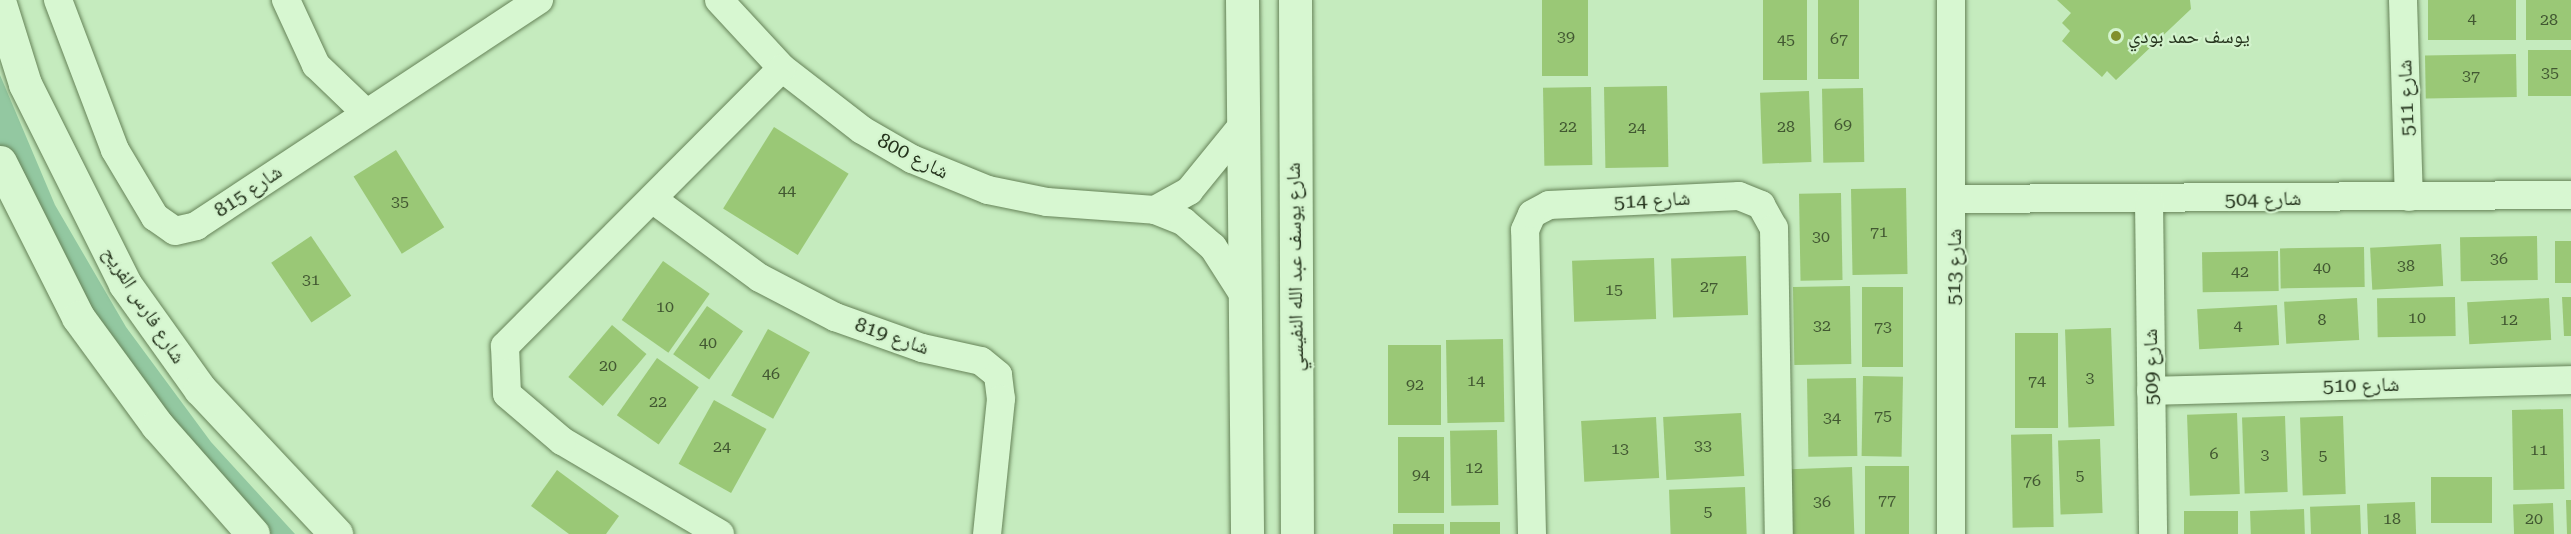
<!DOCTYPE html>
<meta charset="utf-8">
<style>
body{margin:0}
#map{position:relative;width:2571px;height:534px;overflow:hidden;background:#c5ebbe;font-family:"Roboto Serif","Noto Naskh Arabic",serif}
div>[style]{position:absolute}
.green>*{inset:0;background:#93c8a1}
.building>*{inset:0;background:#9ac876;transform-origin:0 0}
.roads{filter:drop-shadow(0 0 2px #668358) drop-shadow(0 0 2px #668358)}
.street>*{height:28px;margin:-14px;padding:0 14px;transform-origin:14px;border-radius:14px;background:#d7f7d1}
.secondary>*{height:33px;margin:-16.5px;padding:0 16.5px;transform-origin:16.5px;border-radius:16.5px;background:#d7f7d1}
.dots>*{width:16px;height:16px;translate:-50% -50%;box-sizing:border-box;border:3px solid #d3f3cd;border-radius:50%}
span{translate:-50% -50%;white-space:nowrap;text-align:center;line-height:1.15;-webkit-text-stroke:4.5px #d3f3cd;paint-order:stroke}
.number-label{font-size:16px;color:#425832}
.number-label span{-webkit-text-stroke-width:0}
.poi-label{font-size:20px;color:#24331c}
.left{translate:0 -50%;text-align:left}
.street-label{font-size:20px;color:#24331c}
</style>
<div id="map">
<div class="green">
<div style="clip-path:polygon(0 75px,55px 205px,126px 327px,211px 442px,295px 534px,258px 534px,133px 386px,0 147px)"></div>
</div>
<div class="building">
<div style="left:1542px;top:0;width:46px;height:76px"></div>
<div style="left:1763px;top:0;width:44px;height:80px"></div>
<div style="left:1818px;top:0;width:41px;height:79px"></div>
<div style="clip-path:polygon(2057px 0,2190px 0,2191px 9px,2116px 80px,2107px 71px,2102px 77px,2062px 41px,2070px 31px,2062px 23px,2071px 13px)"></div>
<div style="left:2428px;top:0;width:88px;height:40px"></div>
<div style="left:2526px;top:0;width:45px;height:40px"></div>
<div style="left:2528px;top:50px;width:43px;height:46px"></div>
<div style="left:2516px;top:54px;width:43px;height:91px;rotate:89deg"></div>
<div style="left:1667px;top:86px;width:81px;height:63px;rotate:89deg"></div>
<div style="left:1591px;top:87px;width:78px;height:48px;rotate:89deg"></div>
<div style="left:1863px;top:88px;width:74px;height:41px;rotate:89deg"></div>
<div style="left:1809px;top:91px;width:71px;height:49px;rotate:88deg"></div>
<div style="left:774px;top:127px;width:88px;height:96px;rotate:32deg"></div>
<div style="left:396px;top:150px;width:91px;height:50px;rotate:58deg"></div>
<div style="left:1906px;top:188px;width:86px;height:55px;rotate:89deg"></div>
<div style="left:1841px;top:193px;width:87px;height:42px;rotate:89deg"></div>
<div style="left:311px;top:236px;width:72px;height:48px;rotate:56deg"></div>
<div style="left:2537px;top:236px;width:44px;height:77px;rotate:89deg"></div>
<div style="left:2571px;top:241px;width:42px;height:16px;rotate:90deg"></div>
<div style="left:2441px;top:244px;width:42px;height:71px;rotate:87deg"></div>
<div style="left:2364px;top:247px;width:40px;height:84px;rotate:89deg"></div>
<div style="left:2278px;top:251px;width:40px;height:76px;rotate:89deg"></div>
<div style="left:1746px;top:256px;width:59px;height:75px;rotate:88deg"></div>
<div style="left:1654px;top:258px;width:61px;height:82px;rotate:88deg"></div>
<div style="left:663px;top:261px;width:57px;height:72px;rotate:35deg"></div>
<div style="left:1850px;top:286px;width:78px;height:57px;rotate:89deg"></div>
<div style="left:1862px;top:287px;width:41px;height:80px"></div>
<div style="left:2455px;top:297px;width:39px;height:78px;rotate:89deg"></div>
<div style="clip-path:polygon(2562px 297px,2571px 297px,2571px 336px,2564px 336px)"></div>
<div style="left:2357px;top:298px;width:42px;height:73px;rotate:87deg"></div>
<div style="left:2549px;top:298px;width:42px;height:82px;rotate:87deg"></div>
<div style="left:2277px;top:305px;width:40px;height:80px;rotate:87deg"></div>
<div style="left:707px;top:306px;width:44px;height:59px;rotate:35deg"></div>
<div style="left:612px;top:325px;width:45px;height:68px;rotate:40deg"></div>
<div style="left:2111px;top:328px;width:98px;height:46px;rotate:88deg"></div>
<div style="left:768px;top:329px;width:48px;height:76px;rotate:29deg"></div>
<div style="left:2015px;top:333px;width:43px;height:95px"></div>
<div style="left:1503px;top:339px;width:83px;height:57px;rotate:89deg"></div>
<div style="left:1388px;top:345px;width:53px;height:80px"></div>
<div style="left:657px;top:358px;width:51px;height:70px;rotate:35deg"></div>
<div style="left:1863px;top:376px;width:40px;height:80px;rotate:1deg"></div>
<div style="left:1856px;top:378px;width:78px;height:49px;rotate:89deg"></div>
<div style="left:714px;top:400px;width:60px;height:73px;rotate:29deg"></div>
<div style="left:2563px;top:409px;width:80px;height:51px;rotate:89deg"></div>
<div style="left:1741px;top:413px;width:63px;height:78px;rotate:87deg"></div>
<div style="left:2237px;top:413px;width:81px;height:50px;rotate:88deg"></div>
<div style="left:2285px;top:416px;width:76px;height:43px;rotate:88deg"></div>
<div style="left:2343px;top:416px;width:78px;height:43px;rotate:88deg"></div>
<div style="left:1656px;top:417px;width:61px;height:75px;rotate:87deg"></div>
<div style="left:1497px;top:430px;width:75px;height:47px;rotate:89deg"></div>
<div style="left:2052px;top:434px;width:93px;height:41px;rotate:89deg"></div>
<div style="left:1398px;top:437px;width:46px;height:76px"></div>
<div style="left:2100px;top:439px;width:74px;height:42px;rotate:88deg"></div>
<div style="left:1865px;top:466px;width:44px;height:68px"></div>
<div style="left:1852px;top:467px;width:67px;height:62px;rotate:88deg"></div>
<div style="clip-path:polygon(557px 470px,619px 516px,606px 534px,569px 534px,531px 506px)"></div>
<div style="left:2431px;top:477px;width:61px;height:46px"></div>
<div style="left:1745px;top:487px;width:47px;height:76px;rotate:88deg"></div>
<div style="clip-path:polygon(2566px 500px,2571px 500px,2571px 534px,2567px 534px)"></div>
<div style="left:2415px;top:502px;width:32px;height:48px;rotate:88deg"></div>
<div style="left:2553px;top:503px;width:31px;height:40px;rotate:88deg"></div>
<div style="left:2360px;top:505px;width:29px;height:50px;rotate:88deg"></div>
<div style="left:2304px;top:509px;width:25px;height:54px;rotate:88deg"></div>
<div style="left:2238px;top:511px;width:23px;height:54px;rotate:90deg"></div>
<div style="left:1500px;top:522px;width:12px;height:50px;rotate:90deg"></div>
<div style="left:1393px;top:524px;width:51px;height:10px"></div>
</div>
<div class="roads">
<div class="street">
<div style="left:58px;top:0;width:160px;rotate:69.2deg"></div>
<div style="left:115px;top:150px;width:78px;rotate:59.2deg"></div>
<div style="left:155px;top:217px;width:24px;rotate:35deg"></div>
<div style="left:175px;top:231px;width:22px;rotate:-13deg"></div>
<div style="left:196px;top:226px;width:411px;rotate:-33.4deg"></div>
<div style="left:286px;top:0;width:72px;rotate:65.2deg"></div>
<div style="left:316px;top:65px;width:68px;rotate:43.8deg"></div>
<div style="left:719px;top:0;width:93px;rotate:47.2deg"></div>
<div style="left:782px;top:68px;width:101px;rotate:37.8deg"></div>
<div style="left:862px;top:130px;width:58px;rotate:30.1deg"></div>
<div style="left:912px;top:159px;width:82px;rotate:22.2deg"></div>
<div style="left:988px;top:190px;width:60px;rotate:11.5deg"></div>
<div style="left:1047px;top:202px;width:108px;rotate:4.2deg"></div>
<div style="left:1155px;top:210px;width:31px;rotate:22deg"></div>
<div style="left:1184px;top:222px;width:38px;rotate:41deg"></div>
<div style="left:1213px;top:247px;width:56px;rotate:57.4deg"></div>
<div style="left:2403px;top:0;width:197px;rotate:88.3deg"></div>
<div style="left:1954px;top:199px;width:617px;rotate:-0.37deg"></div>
<div style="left:2149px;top:200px;width:334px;rotate:89.3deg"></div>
<div style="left:655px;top:201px;width:130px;rotate:36.3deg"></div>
<div style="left:760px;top:278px;width:85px;rotate:27.5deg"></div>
<div style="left:835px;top:317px;width:92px;rotate:19.6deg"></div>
<div style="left:922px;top:348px;width:60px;rotate:12.4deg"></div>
<div style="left:981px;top:361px;width:22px;rotate:39deg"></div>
<div style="left:998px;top:375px;width:24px;rotate:83deg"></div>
<div style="left:1001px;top:399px;width:136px;rotate:95.9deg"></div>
<div style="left:1155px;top:210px;width:39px;rotate:-29deg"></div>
<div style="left:1189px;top:191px;width:84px;rotate:-50.8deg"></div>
<div style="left:2151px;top:391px;width:420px;rotate:-1.5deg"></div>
<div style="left:720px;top:534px;width:183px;rotate:-149.5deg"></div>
<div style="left:562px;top:441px;width:72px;rotate:-139.5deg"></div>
<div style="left:507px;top:394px;width:48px;rotate:-92.4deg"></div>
<div style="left:505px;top:346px;width:392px;rotate:-45.1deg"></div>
<div style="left:1532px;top:534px;width:304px;rotate:-91.3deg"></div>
<div style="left:1525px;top:230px;width:17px;rotate:-66deg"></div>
<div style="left:1532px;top:214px;width:19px;rotate:-28deg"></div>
<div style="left:1549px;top:205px;width:190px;rotate:-2.7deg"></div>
<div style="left:1739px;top:196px;width:24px;rotate:22deg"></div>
<div style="left:1761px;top:205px;width:26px;rotate:61deg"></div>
<div style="left:1774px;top:228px;width:306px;rotate:89.1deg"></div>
<div style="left:1951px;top:534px;width:534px;rotate:-90deg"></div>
</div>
<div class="secondary">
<div style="left:1242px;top:0;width:534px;rotate:89.46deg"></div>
<div style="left:1295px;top:0;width:534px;rotate:89.79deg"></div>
<div style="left:0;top:4px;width:84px;rotate:72.6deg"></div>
<div style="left:25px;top:84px;width:224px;rotate:63.4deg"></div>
<div style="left:125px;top:284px;width:129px;rotate:54.5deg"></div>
<div style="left:200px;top:389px;width:199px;rotate:46.8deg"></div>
<div style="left:0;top:162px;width:174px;rotate:63.3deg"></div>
<div style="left:78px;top:317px;width:134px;rotate:53.8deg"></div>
<div style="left:157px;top:425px;width:145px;rotate:48.6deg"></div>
</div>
</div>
<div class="dots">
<div style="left:2116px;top:36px;background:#818f2b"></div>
</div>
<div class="number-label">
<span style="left:2472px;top:19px">4</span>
<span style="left:2549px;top:20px">28</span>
<span style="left:1566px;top:37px">39</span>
<span style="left:1839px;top:39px">67</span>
<span style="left:1786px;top:40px">45</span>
<span style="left:2550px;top:73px">35</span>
<span style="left:2471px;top:76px">37</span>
<span style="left:1843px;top:125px">69</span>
<span style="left:1568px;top:127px">22</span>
<span style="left:1786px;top:127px">28</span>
<span style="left:1637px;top:128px">24</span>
<span style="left:787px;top:191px">44</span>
<span style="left:400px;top:202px">35</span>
<span style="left:1879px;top:232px">71</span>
<span style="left:1821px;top:237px">30</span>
<span style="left:2499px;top:259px">36</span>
<span style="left:2406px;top:266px">38</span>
<span style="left:2322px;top:268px">40</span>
<span style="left:2240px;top:272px">42</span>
<span style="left:311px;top:280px">31</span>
<span style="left:1709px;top:287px">27</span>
<span style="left:1614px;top:290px">15</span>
<span style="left:665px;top:307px">10</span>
<span style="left:2417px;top:318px">10</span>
<span style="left:2322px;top:320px">8</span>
<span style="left:2509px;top:320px">12</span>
<span style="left:1822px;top:326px">32</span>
<span style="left:2238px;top:326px">4</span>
<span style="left:1883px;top:327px">73</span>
<span style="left:708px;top:343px">40</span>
<span style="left:608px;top:366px">20</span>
<span style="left:771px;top:374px">46</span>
<span style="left:2090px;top:378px">3</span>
<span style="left:1476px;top:381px">14</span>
<span style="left:2037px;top:381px">74</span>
<span style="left:1415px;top:385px">92</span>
<span style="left:658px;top:402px">22</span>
<span style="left:1883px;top:416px">75</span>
<span style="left:1832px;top:418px">34</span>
<span style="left:1703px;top:446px">33</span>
<span style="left:722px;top:447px">24</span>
<span style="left:1620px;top:449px">13</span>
<span style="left:2539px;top:450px">11</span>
<span style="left:2214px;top:454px">6</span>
<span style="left:2265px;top:455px">3</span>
<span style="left:2323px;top:456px">5</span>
<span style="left:1474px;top:468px">12</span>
<span style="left:1421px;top:475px">94</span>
<span style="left:2080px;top:476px">5</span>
<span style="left:2032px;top:481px">76</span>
<span style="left:1887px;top:500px">77</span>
<span style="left:1822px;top:502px">36</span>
<span style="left:1708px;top:512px">5</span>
<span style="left:2392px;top:519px">18</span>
<span style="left:2534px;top:519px">20</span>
</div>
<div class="poi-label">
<span class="left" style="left:2128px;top:36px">يوسف حمد بودي</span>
</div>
<div class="street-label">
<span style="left:2406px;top:98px;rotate:-92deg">شارع 511</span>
<span style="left:913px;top:156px;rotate:27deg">شارع 800</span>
<span style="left:248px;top:191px;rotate:-34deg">شارع 815</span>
<span style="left:2263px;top:199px;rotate:-1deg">شارع 504</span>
<span style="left:1652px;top:200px;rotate:-3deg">شارع 514</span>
<span style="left:1295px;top:267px;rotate:-91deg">شارع يوسف عبد الله النفيسي</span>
<span style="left:1954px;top:267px;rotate:-89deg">شارع 513</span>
<span style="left:144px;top:305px;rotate:57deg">شارع فارس الفريح</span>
<span style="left:892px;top:336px;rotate:19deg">شارع 819</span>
<span style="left:2151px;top:367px;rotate:-91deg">شارع 509</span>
<span style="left:2361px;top:385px;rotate:-1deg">شارع 510</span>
</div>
</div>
